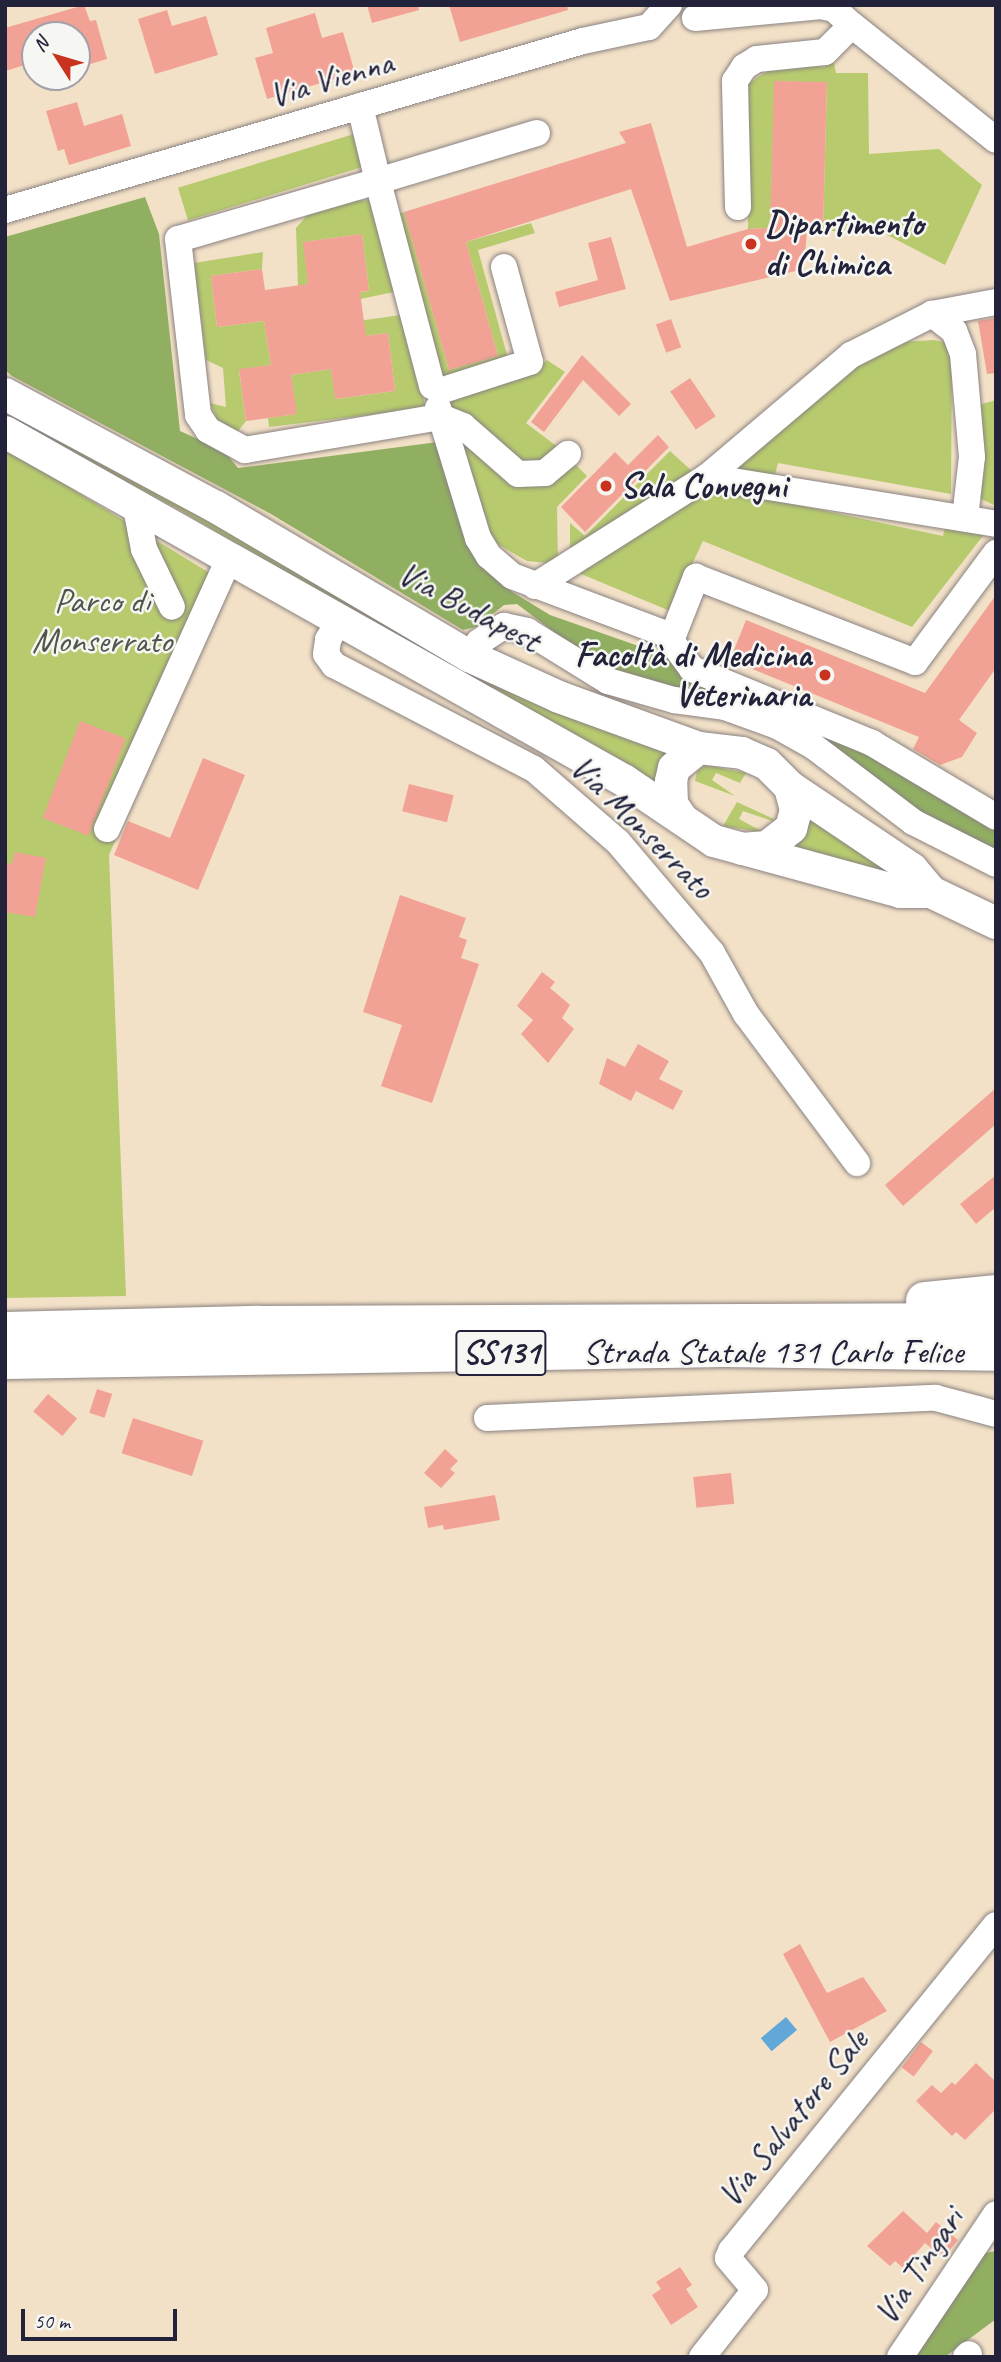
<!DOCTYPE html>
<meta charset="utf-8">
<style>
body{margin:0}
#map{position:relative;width:1001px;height:2362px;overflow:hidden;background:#f3e1c7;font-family:Caveat,sans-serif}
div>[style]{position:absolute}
.green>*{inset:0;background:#b7cb6e;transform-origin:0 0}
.forest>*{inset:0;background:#91af61}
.water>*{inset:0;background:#61a7d7;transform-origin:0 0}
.building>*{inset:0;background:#f2a294;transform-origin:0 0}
.roads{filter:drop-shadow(0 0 2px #8a8281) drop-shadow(0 0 2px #8a8281)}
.minor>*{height:26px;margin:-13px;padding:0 13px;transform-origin:13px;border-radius:13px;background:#fff}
.major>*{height:32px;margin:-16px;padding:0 16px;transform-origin:16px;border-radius:16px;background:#fff}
.highway>*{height:37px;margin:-18.5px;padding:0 18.5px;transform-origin:18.5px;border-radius:18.5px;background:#fff}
.dots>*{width:19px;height:19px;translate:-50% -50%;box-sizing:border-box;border:4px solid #f6f6f2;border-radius:50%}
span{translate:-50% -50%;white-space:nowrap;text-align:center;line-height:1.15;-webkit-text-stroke:5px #f6f6f2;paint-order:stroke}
.shield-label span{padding:2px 5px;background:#f6f6f2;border:2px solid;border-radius:5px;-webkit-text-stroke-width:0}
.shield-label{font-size:33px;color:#22223b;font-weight:700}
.street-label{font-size:35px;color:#22223b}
.poi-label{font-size:35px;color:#22223b;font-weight:700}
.left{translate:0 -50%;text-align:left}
.right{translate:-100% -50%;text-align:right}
.park-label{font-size:35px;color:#4f554a}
.frame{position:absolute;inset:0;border:7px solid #22223b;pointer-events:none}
.north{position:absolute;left:21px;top:21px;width:70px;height:70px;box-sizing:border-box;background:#f6f6f2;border:2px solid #a1a1a9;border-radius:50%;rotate:307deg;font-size:19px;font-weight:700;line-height:28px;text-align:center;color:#22223b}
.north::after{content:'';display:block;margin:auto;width:24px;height:32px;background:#c8321e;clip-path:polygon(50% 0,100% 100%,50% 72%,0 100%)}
.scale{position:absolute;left:21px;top:2309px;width:156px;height:32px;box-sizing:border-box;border:4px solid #22223b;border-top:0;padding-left:9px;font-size:21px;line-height:24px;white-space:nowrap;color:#22223b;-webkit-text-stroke:5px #f6f6f2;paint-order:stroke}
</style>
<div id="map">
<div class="green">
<div style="clip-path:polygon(833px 58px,836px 73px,868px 73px,869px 154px,939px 149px,982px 185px,945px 265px,851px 216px,843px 233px,823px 229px,827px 83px,775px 81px,770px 228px,748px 229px,749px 83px,777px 65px,825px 67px)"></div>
<div style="left:354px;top:134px;width:34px;height:184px;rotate:73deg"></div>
<div style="clip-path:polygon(357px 200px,375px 201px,394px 292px,341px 303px,340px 295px,369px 291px,362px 234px,304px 242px,308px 284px,298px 286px,296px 228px,310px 212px)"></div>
<div style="clip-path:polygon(404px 212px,449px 370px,498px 356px,466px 242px,531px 223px,535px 233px,478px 250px,509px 362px,444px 382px,395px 216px)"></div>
<div style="clip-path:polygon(263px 252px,262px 269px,211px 276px,217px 327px,264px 321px,271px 365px,239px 370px,246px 421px,234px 436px,219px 424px,210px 403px,226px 407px,223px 368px,206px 360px,194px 263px)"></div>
<div style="clip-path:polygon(401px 315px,426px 408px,269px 427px,268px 418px,296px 414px,291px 375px,331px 369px,336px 399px,395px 391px,388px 333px,345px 339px,343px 323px)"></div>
<div style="clip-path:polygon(934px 340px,952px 344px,951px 494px,778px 463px,774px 479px,729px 469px,871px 355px,901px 342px)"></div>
<div style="clip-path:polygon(547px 360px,565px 372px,526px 423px,563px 451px,517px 470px,450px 410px,448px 400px,536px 371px)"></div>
<div style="clip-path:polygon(996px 400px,996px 506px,979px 498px,972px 407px)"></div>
<div style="clip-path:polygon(5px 408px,678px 753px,662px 790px,176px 508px,5px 417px)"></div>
<div style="clip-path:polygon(457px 436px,509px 484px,551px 480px,571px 460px,587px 476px,557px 507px,558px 564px,527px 561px,497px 544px,485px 529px)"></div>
<div style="clip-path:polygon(5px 448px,226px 583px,109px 855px,126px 1296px,5px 1298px)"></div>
<div style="clip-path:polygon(670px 451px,694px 473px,570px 558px,570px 523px,585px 536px)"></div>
<div style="clip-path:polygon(708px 486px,943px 536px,946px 523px,986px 532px,912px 627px,703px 541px,670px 611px,574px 571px)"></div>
<div style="clip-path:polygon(706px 765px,746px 773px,740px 783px,716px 773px,712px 780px,735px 796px,695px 781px,697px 771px)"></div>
<div style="clip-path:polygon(737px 802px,774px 819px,775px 822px,743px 811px,739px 819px,765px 833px,723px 826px)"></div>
<div style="clip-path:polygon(806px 808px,906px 879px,787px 849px)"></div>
</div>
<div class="forest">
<div style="clip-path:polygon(145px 197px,159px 234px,180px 431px,224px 451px,238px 468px,438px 442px,504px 586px,514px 593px,550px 615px,667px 656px,869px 745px,996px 820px,996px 861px,811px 739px,599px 666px,517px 604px,504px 605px,476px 627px,463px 630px,271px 514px,12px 376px,5px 370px,5px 237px)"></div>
<div style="clip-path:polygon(996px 2251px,996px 2319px,945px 2357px,908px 2357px,974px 2255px)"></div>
</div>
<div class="water">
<div style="left:786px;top:2017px;width:17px;height:33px;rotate:50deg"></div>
</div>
<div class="building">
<div style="clip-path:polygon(84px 5px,90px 21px,96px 20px,107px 59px,77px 68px,77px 35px,35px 35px,35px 62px,5px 71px,5px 28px)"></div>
<div style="clip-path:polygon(367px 5px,418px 5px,419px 10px,372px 23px)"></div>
<div style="clip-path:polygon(449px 5px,567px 5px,568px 10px,460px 42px)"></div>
<div style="clip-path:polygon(167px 10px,172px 26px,206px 16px,218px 55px,155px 74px,138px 19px)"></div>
<div style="clip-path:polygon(315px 13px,322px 38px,343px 32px,355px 73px,267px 99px,255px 58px,273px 53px,266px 28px)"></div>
<div style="clip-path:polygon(774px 81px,827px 82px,823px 229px,807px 229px,804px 269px,670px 301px,631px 189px,466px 242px,498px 356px,449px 370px,404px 212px,626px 143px,619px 132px,651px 123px,687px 247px,748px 229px,770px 228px)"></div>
<div style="clip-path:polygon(77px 102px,84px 126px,122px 114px,131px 146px,69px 165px,64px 149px,58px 151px,46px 111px)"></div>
<div style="clip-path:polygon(362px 234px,369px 291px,360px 292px,366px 336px,388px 333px,395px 391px,335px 399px,331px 369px,291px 375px,297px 414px,246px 421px,239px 369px,271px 365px,264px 321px,217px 327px,211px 276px,262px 269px,265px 290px,308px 284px,303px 242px)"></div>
<div style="clip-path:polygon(611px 237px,626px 289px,559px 307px,555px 292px,598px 280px,588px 243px)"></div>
<div style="clip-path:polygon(996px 318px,996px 373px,987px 374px,978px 321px)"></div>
<div style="left:671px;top:319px;width:30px;height:16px;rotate:70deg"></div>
<div style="clip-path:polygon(582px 355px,631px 404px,619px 416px,583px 380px,544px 432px,531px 422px)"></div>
<div style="left:690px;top:378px;width:46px;height:24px;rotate:56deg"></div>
<div style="clip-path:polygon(658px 435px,669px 447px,585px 532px,561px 507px,615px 452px,628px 465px)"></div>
<div style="clip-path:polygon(996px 595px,996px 668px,959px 720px,977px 733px,962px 757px,940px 765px,913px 749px,919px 737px,730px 660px,746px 620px,925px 693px)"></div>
<div style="left:80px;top:721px;width:49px;height:104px;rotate:21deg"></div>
<div style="clip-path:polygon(203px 758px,245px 775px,198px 890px,114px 855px,128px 821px,170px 838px)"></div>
<div style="left:409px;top:784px;width:46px;height:28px;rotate:14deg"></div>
<div style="clip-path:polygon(15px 852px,46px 858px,35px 917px,5px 912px,5px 863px,12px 864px)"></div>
<div style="clip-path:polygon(400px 895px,466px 918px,459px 937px,467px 940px,461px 958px,479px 964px,432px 1103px,381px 1086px,402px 1025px,363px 1012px)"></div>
<div style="clip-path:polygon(542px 972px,555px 982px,550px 988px,570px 1005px,562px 1018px,574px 1029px,548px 1063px,521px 1034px,533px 1020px,517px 1006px)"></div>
<div style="clip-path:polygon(638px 1044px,669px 1061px,659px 1079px,683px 1091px,673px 1110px,636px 1091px,631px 1101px,599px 1084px,607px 1058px,625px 1067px)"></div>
<div style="clip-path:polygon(996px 1088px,996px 1124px,903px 1206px,885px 1185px)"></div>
<div style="clip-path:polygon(996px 1175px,996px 1207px,976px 1224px,960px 1204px)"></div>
<div style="left:97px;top:1389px;width:16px;height:25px;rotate:18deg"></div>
<div style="left:48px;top:1394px;width:38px;height:23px;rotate:40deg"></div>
<div style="left:133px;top:1418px;width:74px;height:37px;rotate:18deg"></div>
<div style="clip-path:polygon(445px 1449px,458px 1461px,450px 1469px,455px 1473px,441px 1488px,424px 1473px)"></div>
<div style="left:731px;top:1473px;width:31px;height:38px;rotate:84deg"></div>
<div style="clip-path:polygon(495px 1495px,500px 1520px,444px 1530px,443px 1525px,428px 1528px,424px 1507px)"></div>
<div style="clip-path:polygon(800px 1944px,827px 1993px,863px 1977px,887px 2011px,830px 2042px,783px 1954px)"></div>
<div style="left:921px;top:2042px;width:15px;height:32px;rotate:37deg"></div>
<div style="clip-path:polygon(976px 2063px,996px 2082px,996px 2109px,965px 2140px,956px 2132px,952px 2136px,916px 2101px,932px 2085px,941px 2093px,952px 2082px,955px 2085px)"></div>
<div style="clip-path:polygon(903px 2211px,927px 2233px,936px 2222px,958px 2240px,943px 2258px,925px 2243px,903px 2268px,895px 2261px,890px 2266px,867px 2246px)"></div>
<div style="clip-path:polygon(680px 2267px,692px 2285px,686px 2289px,698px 2307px,671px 2325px,652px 2295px,661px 2289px,656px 2282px)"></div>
</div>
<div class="roads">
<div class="minor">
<div style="left:695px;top:18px;width:127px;rotate:-5.4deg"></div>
<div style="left:821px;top:6px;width:13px;rotate:13deg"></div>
<div style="left:834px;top:9px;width:24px;rotate:42deg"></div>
<div style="left:360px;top:106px;width:77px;rotate:76.5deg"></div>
<div style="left:378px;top:181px;width:208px;rotate:163.8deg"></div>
<div style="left:178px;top:239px;width:177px;rotate:83.5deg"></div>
<div style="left:198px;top:415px;width:18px;rotate:56deg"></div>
<div style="left:208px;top:430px;width:42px;rotate:28.4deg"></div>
<div style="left:245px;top:450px;width:199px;rotate:-9.6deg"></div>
<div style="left:441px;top:417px;width:127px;rotate:73deg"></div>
<div style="left:478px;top:538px;width:21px;rotate:59deg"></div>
<div style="left:489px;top:556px;width:30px;rotate:41deg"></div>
<div style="left:512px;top:576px;width:165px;rotate:20.6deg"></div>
<div style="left:666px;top:634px;width:44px;rotate:53.4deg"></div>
<div style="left:692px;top:669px;width:195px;rotate:22.3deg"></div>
<div style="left:872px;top:743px;width:144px;rotate:30.8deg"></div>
<div style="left:738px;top:207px;width:126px;rotate:-91.4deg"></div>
<div style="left:735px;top:81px;width:17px;rotate:-57deg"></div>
<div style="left:744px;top:67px;width:15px;rotate:-32deg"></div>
<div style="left:757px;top:59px;width:68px;rotate:-5.9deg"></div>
<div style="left:825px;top:52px;width:38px;rotate:-45deg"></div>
<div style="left:852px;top:25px;width:184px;rotate:38.6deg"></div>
<div style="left:5px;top:210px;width:602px;rotate:-16.3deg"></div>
<div style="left:583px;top:41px;width:67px;rotate:-12deg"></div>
<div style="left:649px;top:27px;width:30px;rotate:-48deg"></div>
<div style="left:504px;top:267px;width:98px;rotate:74.7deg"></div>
<div style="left:530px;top:362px;width:95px;rotate:162.1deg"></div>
<div style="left:440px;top:391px;width:9px;rotate:-148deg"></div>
<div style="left:432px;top:386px;width:212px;rotate:-104.8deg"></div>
<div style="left:378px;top:181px;width:166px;rotate:-16.8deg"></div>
<div style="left:438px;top:408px;width:9px;rotate:72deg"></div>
<div style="left:441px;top:417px;width:24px;rotate:22deg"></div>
<div style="left:463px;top:426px;width:73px;rotate:41.1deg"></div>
<div style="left:518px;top:474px;width:27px;rotate:-2deg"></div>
<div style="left:545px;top:473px;width:30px;rotate:-40deg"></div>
<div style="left:707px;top:477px;width:189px;rotate:-40.3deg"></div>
<div style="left:851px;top:355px;width:91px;rotate:-26.8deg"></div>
<div style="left:135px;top:502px;width:48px;rotate:79.2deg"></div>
<div style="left:144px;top:549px;width:64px;rotate:64.2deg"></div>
<div style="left:965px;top:518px;width:61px;rotate:-83.5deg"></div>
<div style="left:972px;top:457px;width:103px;rotate:-95deg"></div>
<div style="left:963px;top:354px;width:25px;rotate:-111deg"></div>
<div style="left:954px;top:331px;width:28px;rotate:-142deg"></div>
<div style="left:932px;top:314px;width:65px;rotate:-10.6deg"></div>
<div style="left:535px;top:586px;width:204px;rotate:-32.4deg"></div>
<div style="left:707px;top:477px;width:293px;rotate:9.2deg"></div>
<div style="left:340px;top:619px;width:24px;rotate:120deg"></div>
<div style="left:328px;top:640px;width:14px;rotate:98deg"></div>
<div style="left:326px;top:654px;width:14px;rotate:54deg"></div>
<div style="left:334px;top:665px;width:225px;rotate:27.5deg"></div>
<div style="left:534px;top:769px;width:111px;rotate:41deg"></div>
<div style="left:618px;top:842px;width:145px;rotate:49.7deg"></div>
<div style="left:712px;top:953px;width:70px;rotate:60.9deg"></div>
<div style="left:746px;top:1014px;width:186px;rotate:53.3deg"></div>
<div style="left:672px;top:638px;width:66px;rotate:-68.5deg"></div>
<div style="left:696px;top:577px;width:235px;rotate:21.2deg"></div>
<div style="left:915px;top:662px;width:136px;rotate:-53.4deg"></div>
<div style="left:469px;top:656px;width:17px;rotate:-54deg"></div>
<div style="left:479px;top:642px;width:30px;rotate:-33deg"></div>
<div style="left:504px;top:626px;width:24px;rotate:12deg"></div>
<div style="left:527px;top:631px;width:95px;rotate:31.7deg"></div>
<div style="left:608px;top:681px;width:69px;rotate:16.1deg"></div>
<div style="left:674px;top:700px;width:51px;rotate:7.8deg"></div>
<div style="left:725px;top:707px;width:55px;rotate:20.1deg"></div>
<div style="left:777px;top:726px;width:41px;rotate:29.1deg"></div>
<div style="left:813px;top:746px;width:126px;rotate:37.2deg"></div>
<div style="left:913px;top:822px;width:93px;rotate:26.8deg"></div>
<div style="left:107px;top:829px;width:299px;rotate:-65.7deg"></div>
<div style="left:487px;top:1418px;width:449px;rotate:-2.6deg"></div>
<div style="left:936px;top:1398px;width:62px;rotate:14.9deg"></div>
<div style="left:702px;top:2357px;width:85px;rotate:-51.7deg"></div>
<div style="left:755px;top:2290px;width:42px;rotate:-130.2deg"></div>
<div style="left:728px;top:2258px;width:8px;rotate:-67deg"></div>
<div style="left:731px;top:2251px;width:420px;rotate:-50.9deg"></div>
<div style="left:900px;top:2357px;width:172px;rotate:-56.1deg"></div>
<div style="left:966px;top:2357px;width:4px;rotate:-45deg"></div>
</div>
<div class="major">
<div style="left:5px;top:394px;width:239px;rotate:28.2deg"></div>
<div style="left:216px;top:507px;width:294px;rotate:30.5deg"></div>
<div style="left:469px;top:656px;width:99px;rotate:24.5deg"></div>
<div style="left:559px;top:697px;width:149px;rotate:20deg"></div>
<div style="left:699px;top:748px;width:43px;rotate:6.6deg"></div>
<div style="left:742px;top:753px;width:27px;rotate:24deg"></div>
<div style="left:767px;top:764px;width:33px;rotate:45deg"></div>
<div style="left:790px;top:787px;width:147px;rotate:33.9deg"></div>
<div style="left:912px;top:869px;width:30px;rotate:50deg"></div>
<div style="left:5px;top:432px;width:711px;rotate:29.38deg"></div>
<div style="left:625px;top:781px;width:107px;rotate:34deg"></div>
<div style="left:714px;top:841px;width:193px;rotate:15.3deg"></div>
<div style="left:900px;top:892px;width:31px"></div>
<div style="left:931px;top:892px;width:72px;rotate:25.5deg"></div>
<div style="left:682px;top:819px;width:18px;rotate:-124deg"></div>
<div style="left:672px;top:804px;width:23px;rotate:-92deg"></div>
<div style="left:671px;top:781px;width:13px;rotate:-77deg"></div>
<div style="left:674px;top:768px;width:32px;rotate:-39deg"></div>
<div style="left:742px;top:849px;width:25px;rotate:-5deg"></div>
<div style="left:767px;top:847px;width:31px;rotate:-38deg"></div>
<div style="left:791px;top:828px;width:19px;rotate:-74deg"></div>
<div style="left:796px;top:810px;width:24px;rotate:-105deg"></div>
</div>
<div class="highway">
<div style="left:924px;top:1300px;width:72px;rotate:-5.6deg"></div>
<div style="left:5px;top:1330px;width:253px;rotate:-1.4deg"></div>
<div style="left:258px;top:1324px;width:738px;rotate:-0.23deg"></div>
<div style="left:5px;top:1360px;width:718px;rotate:-0.96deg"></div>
<div style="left:723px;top:1348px;width:273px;rotate:0.8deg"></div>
</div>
</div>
<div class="dots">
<div style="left:751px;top:244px;background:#c8321e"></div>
<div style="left:606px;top:486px;background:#c8321e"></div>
<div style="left:825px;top:675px;background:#c8321e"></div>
</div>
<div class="shield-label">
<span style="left:501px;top:1353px">SS131</span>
</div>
<div class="street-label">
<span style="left:331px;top:79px;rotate:-16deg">Via Vienna</span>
<span style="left:469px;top:607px;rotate:28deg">Via Budapest</span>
<span style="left:642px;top:827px;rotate:45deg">Via Monserrato</span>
<span style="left:773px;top:1352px">Strada Statale 131 Carlo Felice</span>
<span style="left:793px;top:2118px;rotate:-51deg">Via Salvatore Sale</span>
<span style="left:919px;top:2266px;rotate:-56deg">Via Tingari</span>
</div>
<div class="poi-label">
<span class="left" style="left:765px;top:244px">Dipartimento<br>di Chimica</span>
<span class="left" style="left:620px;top:486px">Sala Convegni</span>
<span class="right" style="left:811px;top:675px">Facoltà di Medicina<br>Veterinaria</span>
</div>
<div class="park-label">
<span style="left:102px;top:621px">Parco di<br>Monserrato</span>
</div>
<div class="frame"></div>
<div class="north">N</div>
<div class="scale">50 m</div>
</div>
